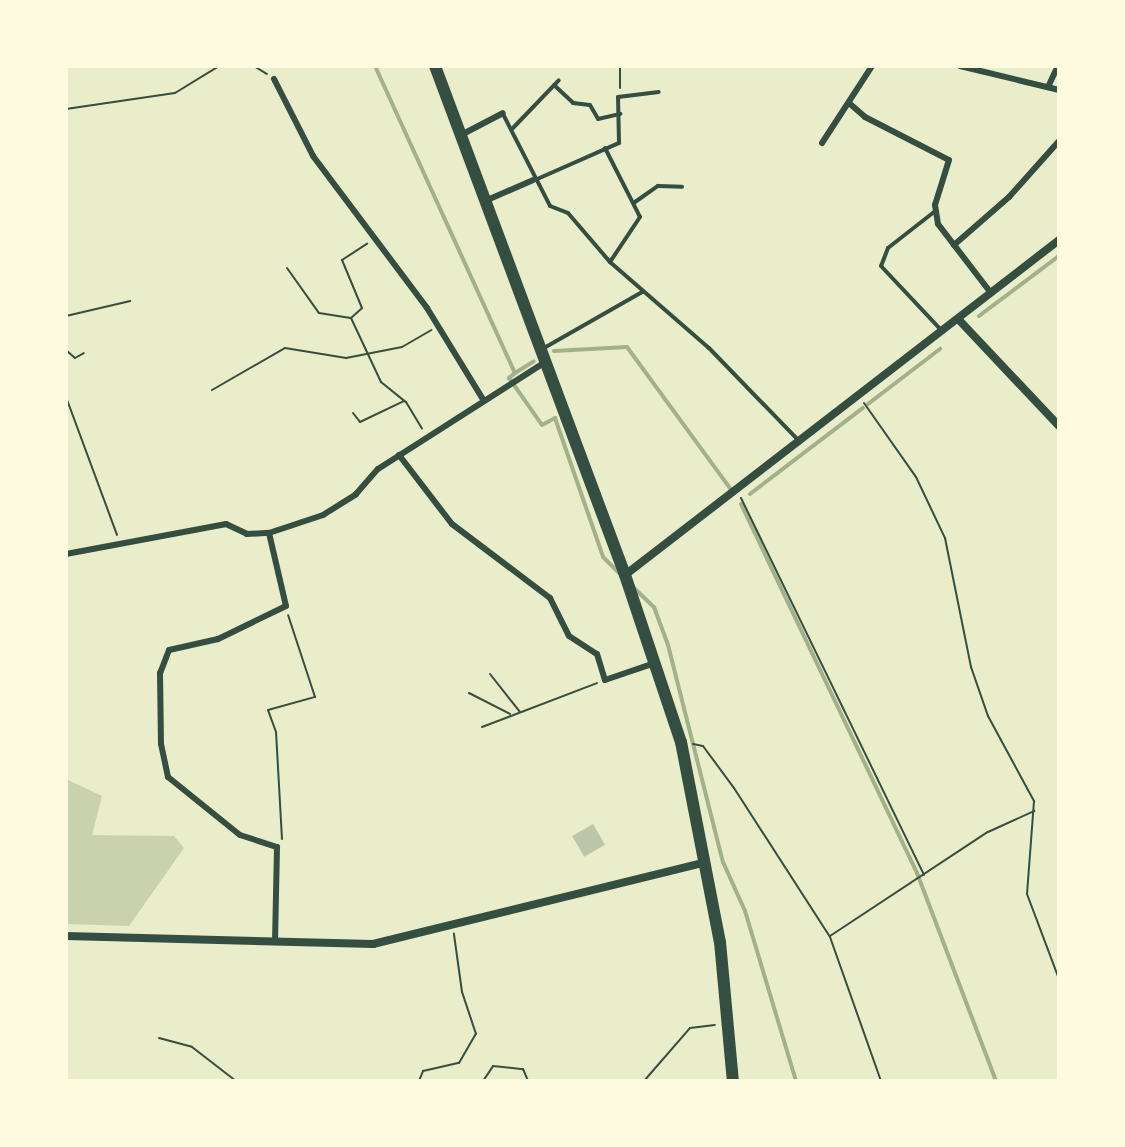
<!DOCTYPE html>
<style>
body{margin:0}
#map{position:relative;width:1125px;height:1147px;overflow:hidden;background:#e9edc9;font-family:"PT Sans",sans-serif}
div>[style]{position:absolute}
.green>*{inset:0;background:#cad2ad}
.stream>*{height:4px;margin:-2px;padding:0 2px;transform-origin:2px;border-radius:2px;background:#a3b18a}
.building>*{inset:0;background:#bcc5a7;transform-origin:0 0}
.path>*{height:2px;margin:-1px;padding:0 1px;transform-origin:1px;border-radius:1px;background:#344e41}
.service>*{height:4px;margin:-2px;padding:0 2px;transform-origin:2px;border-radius:2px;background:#344e41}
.minor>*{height:6px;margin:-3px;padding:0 3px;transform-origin:3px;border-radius:3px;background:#344e41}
.tertiary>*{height:8px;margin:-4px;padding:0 4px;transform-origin:4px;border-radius:4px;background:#344e41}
.trunk>*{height:12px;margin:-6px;padding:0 6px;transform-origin:6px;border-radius:6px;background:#344e41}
span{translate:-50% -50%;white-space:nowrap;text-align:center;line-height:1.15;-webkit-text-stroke:4.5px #fefae0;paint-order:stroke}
.frame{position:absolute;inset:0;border:68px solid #fefae0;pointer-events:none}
</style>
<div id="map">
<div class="green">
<div style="clip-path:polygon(66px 779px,102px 796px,92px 835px,174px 836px,184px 848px,129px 926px,66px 924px)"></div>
</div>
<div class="stream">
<div style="left:375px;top:66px;width:337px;rotate:65.5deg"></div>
<div style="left:515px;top:373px;width:22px;rotate:-32deg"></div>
<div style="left:979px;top:316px;width:100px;rotate:-36.9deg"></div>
<div style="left:554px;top:351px;width:73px;rotate:-3.1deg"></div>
<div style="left:627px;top:347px;width:175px;rotate:53.9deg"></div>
<div style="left:515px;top:373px;width:8px;rotate:140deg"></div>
<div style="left:509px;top:378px;width:57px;rotate:54.9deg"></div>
<div style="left:542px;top:425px;width:15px;rotate:-28deg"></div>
<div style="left:555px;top:418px;width:147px;rotate:70.9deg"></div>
<div style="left:603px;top:557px;width:23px;rotate:45deg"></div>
<div style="left:868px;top:404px;width:91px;rotate:-37.4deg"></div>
<div style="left:750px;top:494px;width:142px;rotate:-37.3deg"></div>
<div style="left:741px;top:504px;width:409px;rotate:64.5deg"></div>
<div style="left:917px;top:873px;width:222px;rotate:69.2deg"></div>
<div style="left:633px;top:587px;width:29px;rotate:44deg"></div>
<div style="left:654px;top:607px;width:40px;rotate:69.8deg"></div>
<div style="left:668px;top:645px;width:224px;rotate:75.8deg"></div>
<div style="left:723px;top:862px;width:54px;rotate:65.8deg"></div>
<div style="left:745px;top:911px;width:177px;rotate:73.3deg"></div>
</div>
<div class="building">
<div style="left:593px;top:824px;width:24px;height:24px;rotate:60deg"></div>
</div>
<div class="path">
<div style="left:254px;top:66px;width:15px;rotate:32deg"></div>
<div style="left:620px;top:88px;width:22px;rotate:-90deg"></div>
<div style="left:66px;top:109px;width:110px;rotate:-8.4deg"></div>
<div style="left:175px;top:93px;width:52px;rotate:-31.5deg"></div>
<div style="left:287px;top:268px;width:55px;rotate:54.6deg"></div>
<div style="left:319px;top:313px;width:32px;rotate:9deg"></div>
<div style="left:351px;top:318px;width:15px;rotate:-42deg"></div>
<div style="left:362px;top:308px;width:52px;rotate:-112.6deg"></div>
<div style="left:342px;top:260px;width:30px;rotate:-33deg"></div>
<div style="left:66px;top:316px;width:66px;rotate:-13.2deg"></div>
<div style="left:351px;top:318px;width:71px;rotate:64.9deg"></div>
<div style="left:381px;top:382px;width:32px;rotate:39deg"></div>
<div style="left:406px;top:402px;width:31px;rotate:59deg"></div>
<div style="left:66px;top:350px;width:12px;rotate:42deg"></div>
<div style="left:75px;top:358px;width:10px;rotate:-29deg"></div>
<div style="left:212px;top:390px;width:84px;rotate:-29.9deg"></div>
<div style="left:285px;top:348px;width:62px;rotate:9.3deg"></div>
<div style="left:346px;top:358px;width:57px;rotate:-11.1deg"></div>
<div style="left:402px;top:347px;width:34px;rotate:-30deg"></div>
<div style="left:66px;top:397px;width:147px;rotate:69.7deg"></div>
<div style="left:864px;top:403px;width:90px;rotate:54.9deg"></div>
<div style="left:916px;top:477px;width:68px;rotate:64.6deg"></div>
<div style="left:945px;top:538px;width:132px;rotate:78.6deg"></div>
<div style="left:971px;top:667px;width:52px;rotate:70.9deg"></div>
<div style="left:988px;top:716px;width:97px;rotate:61.6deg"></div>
<div style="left:1034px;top:801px;width:93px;rotate:94.3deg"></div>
<div style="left:1027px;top:894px;width:91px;rotate:69.4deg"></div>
<div style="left:353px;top:413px;width:11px;rotate:52deg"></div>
<div style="left:360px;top:422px;width:49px;rotate:-25.5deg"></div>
<div style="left:741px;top:498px;width:419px;rotate:64.1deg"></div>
<div style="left:490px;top:674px;width:48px;rotate:51.7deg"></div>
<div style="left:469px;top:693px;width:46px;rotate:27.1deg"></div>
<div style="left:482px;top:727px;width:123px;rotate:-20.9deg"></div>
<div style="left:693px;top:744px;width:10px;rotate:11deg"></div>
<div style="left:703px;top:746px;width:52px;rotate:53.6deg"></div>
<div style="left:734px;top:788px;width:177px;rotate:57.2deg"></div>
<div style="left:830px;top:937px;width:153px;rotate:70.5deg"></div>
<div style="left:282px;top:839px;width:107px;rotate:-93.2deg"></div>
<div style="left:276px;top:732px;width:23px;rotate:-110deg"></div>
<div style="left:268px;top:710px;width:49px;rotate:-15.5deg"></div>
<div style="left:315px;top:697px;width:86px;rotate:-108.2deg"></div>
<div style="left:830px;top:936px;width:189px;rotate:-33.4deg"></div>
<div style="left:988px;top:832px;width:51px;rotate:-24.5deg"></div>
<div style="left:159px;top:1038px;width:34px;rotate:15deg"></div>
<div style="left:192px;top:1047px;width:56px;rotate:37.7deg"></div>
<div style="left:419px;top:1081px;width:11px;rotate:-68deg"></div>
<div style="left:423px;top:1071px;width:37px;rotate:-13deg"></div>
<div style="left:459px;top:1063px;width:34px;rotate:-60deg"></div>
<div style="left:476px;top:1034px;width:44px;rotate:-108.4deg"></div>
<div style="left:462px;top:992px;width:59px;rotate:-97.9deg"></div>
<div style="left:483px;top:1081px;width:18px;rotate:-56deg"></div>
<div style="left:493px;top:1066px;width:30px;rotate:6deg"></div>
<div style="left:523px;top:1069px;width:13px;rotate:67deg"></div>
<div style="left:644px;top:1081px;width:70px;rotate:-49deg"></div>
<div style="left:690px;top:1028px;width:25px;rotate:-7deg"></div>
</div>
<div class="service">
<div style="left:554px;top:85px;width:26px;rotate:43deg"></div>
<div style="left:573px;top:103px;width:17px;rotate:7deg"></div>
<div style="left:590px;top:105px;width:16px;rotate:60deg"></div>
<div style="left:598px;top:119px;width:23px;rotate:-13deg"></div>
<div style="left:503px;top:114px;width:103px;rotate:62.9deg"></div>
<div style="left:550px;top:206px;width:19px;rotate:21deg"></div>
<div style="left:568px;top:213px;width:65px;rotate:49.4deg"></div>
<div style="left:610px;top:262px;width:131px;rotate:41deg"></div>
<div style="left:709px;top:348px;width:129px;rotate:45.9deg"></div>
<div style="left:513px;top:128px;width:66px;rotate:-46.2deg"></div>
<div style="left:605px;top:148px;width:77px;rotate:63.1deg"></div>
<div style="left:640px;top:217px;width:54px;rotate:123.7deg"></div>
<div style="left:535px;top:180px;width:92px;rotate:-23.8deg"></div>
<div style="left:619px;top:143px;width:46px;rotate:-91.2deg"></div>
<div style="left:618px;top:97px;width:41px;rotate:-7deg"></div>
<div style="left:635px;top:202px;width:28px;rotate:-35deg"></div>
<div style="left:658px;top:186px;width:24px;rotate:2deg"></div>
<div style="left:934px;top:212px;width:58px;rotate:142deg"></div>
<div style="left:888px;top:248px;width:19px;rotate:111deg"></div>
<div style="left:881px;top:266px;width:89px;rotate:46.8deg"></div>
<div style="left:544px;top:348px;width:113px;rotate:-29.7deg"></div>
</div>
<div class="minor">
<div style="left:960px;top:66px;width:102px;rotate:13.6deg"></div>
<div style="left:274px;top:79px;width:86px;rotate:63.1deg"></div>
<div style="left:313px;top:156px;width:190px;rotate:53.1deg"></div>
<div style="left:427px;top:308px;width:109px;rotate:58.5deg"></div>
<div style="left:1048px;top:87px;width:23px;rotate:-65deg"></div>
<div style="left:849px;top:103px;width:21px;rotate:41deg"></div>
<div style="left:865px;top:117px;width:94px;rotate:27.1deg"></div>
<div style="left:949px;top:160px;width:47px;rotate:107.3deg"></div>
<div style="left:935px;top:205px;width:19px;rotate:81deg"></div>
<div style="left:938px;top:224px;width:87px;rotate:52.5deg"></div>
<div style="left:461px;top:135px;width:47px;rotate:-27.6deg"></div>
<div style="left:822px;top:143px;width:92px;rotate:-57deg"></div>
<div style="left:485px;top:201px;width:52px;rotate:-23.6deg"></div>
<div style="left:954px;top:245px;width:73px;rotate:-41.1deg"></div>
<div style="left:1009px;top:197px;width:75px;rotate:-48.2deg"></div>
<div style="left:399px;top:455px;width:87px;rotate:52.5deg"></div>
<div style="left:452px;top:524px;width:123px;rotate:37.1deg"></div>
<div style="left:550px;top:598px;width:42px;rotate:63.4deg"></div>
<div style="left:569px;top:636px;width:33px;rotate:33deg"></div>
<div style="left:597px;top:654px;width:27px;rotate:73deg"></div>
<div style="left:605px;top:680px;width:53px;rotate:-18.8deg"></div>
<div style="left:269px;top:533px;width:75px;rotate:76.9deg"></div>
<div style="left:286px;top:606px;width:76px;rotate:154.1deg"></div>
<div style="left:218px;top:639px;width:50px;rotate:167.3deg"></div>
<div style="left:169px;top:650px;width:25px;rotate:111deg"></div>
<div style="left:160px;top:673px;width:71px;rotate:89.2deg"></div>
<div style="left:161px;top:744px;width:34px;rotate:78deg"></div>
<div style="left:168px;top:777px;width:92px;rotate:38.9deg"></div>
<div style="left:240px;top:835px;width:39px;rotate:18deg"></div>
<div style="left:277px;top:847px;width:95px;rotate:91.2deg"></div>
<div style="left:66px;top:554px;width:163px;rotate:-10.6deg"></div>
<div style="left:226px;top:524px;width:23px;rotate:25deg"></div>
<div style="left:247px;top:534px;width:22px;rotate:-3deg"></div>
<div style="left:269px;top:533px;width:57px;rotate:-18.4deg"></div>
<div style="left:323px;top:515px;width:39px;rotate:-32deg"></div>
<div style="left:356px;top:494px;width:33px;rotate:-49deg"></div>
<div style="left:378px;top:469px;width:197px;rotate:-32.6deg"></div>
</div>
<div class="tertiary">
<div style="left:960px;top:321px;width:144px;rotate:46.7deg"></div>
<div style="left:625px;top:575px;width:548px;rotate:-37.66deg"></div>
<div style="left:66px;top:936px;width:307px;rotate:1.5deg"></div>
<div style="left:373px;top:944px;width:343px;rotate:-13.8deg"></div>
</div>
<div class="trunk">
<div style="left:435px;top:66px;width:543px;rotate:69.53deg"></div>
<div style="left:625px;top:575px;width:176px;rotate:71.5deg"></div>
<div style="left:681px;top:742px;width:204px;rotate:79deg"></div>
<div style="left:720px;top:942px;width:140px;rotate:84.7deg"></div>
</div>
<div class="frame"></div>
</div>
